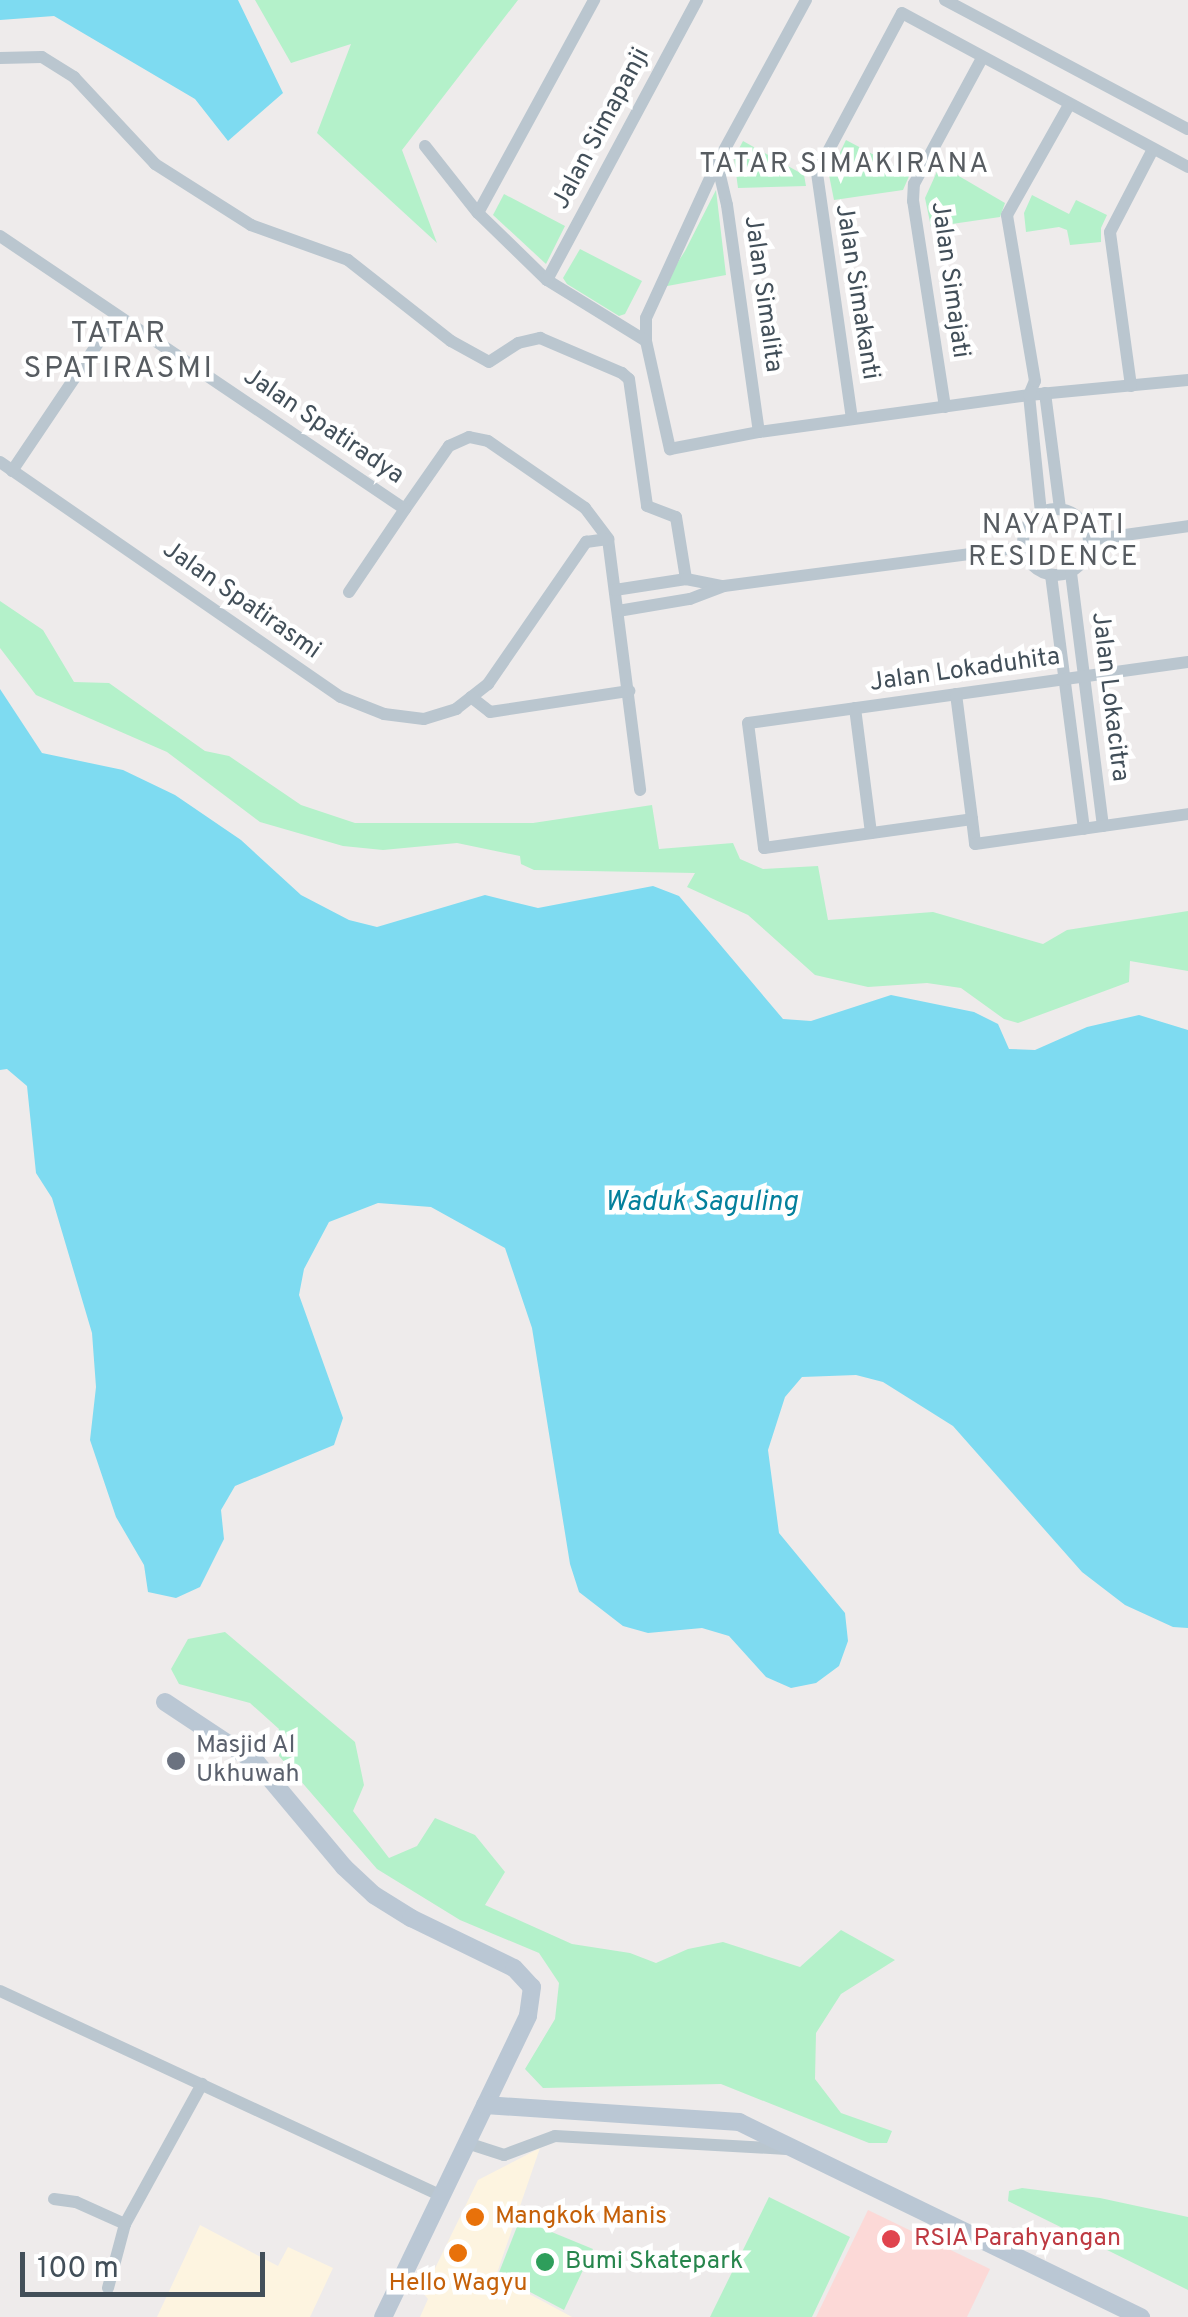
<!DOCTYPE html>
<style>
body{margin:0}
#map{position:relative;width:1188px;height:2317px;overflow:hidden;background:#eeebeb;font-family:Overpass,sans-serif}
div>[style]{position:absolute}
.commercial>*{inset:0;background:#fdf4e0}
.medical>*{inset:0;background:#fcd9d7}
.green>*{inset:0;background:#b4f1ca}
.water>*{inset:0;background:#7edbf1}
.street>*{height:12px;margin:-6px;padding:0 6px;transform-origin:6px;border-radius:6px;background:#bac6cf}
.street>.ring{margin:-6px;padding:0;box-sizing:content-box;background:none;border:12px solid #bac6cf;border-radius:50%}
.secondary>*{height:18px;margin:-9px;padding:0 9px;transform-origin:9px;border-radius:9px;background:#bac7d4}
.dots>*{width:28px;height:28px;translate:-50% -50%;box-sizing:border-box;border:5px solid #fff;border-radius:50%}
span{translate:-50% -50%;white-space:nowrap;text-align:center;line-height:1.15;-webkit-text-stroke:9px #fff;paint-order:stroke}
.street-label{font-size:25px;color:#424f59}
.worship-label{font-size:25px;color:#5b616d}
.left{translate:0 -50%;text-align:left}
.food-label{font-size:25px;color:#c56008}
.health-label{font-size:25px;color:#be3a42}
.leisure-label{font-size:25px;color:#27864d}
.neighbourhood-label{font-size:28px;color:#575c61;letter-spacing:2.5px}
.water-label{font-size:28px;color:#04809c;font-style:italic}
.quarter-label{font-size:30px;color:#575c61;letter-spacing:2.5px}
.scale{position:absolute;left:20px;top:2252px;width:245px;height:45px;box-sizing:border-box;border:5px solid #424f59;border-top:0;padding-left:12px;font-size:30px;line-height:35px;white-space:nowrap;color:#424f59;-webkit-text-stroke:8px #fff;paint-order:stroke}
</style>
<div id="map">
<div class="commercial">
<div style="clip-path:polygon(540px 2148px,496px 2276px,572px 2317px,420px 2317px,428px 2299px,423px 2293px,478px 2180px)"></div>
<div style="clip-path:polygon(200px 2225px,278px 2266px,288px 2247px,333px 2268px,310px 2317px,157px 2317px)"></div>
</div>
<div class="medical">
<div style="clip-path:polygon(868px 2210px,990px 2269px,967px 2317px,816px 2317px)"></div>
</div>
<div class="green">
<div style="clip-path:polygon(255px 0,518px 0,402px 150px,437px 243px,317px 133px,351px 44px,291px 63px)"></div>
<div style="clip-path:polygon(846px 140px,910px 174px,903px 190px,834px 200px,829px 175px)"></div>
<div style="clip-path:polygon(743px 141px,804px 175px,806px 186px,738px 188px,734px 158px)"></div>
<div style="clip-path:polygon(940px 165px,1005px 203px,1000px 217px,931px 227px,925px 198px)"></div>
<div style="clip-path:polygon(716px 190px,726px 275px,662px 287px,685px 251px)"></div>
<div style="clip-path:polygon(504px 194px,565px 226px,546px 264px,493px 215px)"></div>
<div style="clip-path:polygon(1032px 195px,1069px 214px,1076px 200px,1107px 215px,1101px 228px,1101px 242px,1070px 245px,1067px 230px,1059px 227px,1026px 232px,1024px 213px)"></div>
<div style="clip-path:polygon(580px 249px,642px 281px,625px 314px,619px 316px,567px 284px,563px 278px)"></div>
<div style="clip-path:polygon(0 601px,43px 630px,74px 682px,109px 683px,205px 751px,229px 756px,301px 805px,355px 823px,533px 823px,652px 805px,659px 849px,733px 843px,740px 859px,763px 869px,818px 866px,828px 920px,933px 912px,1043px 944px,1067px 930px,1188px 911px,1188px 971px,1130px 961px,1129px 982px,1018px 1023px,1004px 1019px,961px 988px,927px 983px,868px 987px,815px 975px,748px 915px,687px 887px,695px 873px,534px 870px,521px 864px,520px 856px,457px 843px,383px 850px,343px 846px,260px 822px,167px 752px,36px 695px,0 648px)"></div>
<div style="clip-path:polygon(225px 1632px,355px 1742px,364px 1785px,353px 1811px,389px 1858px,417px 1846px,435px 1818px,475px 1835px,505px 1872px,485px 1905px,572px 1944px,630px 1953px,656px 1963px,688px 1949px,723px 1942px,800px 1967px,841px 1930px,895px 1960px,841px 1994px,816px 2033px,815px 2079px,841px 2113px,892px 2131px,887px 2143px,869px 2143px,721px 2084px,543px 2088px,525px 2069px,555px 2019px,559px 1983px,539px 1953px,460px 1920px,377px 1869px,273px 1749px,279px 1729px,250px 1703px,179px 1684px,171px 1669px,188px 1639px)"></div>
<div style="clip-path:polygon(1022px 2188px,1100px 2198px,1188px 2217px,1188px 2290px,1008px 2201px,1009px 2191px)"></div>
<div style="clip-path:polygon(769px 2197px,850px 2237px,812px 2317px,710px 2317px)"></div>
<div style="clip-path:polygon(520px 2219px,593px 2249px,564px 2310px,498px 2275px)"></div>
</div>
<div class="water">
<div style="clip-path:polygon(0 0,238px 0,283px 93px,228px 141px,195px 99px,54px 16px,0 20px)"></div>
<div style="clip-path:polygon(0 689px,42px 753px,123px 770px,175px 795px,241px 840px,301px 895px,349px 920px,377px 927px,485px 895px,538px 908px,653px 886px,679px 896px,783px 1019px,811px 1021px,891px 995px,974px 1012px,998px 1024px,1009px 1049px,1035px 1050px,1087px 1027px,1139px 1015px,1188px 1030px,1188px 1628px,1173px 1627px,1125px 1605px,1082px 1572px,953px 1426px,883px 1382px,856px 1375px,802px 1377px,785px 1397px,768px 1450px,779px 1533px,845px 1613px,848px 1641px,839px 1666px,816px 1683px,791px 1688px,766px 1677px,729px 1636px,702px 1628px,648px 1633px,623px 1626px,579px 1592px,570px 1564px,532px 1328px,505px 1248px,431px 1207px,378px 1203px,329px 1222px,304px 1269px,299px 1295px,343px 1418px,334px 1445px,235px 1486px,221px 1510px,224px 1539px,200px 1587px,176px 1598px,148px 1592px,144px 1565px,116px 1517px,90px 1440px,96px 1387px,92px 1333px,52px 1198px,36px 1173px,27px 1086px,7px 1069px,0 1070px)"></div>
</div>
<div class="street">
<div style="left:806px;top:0;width:186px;rotate:118.6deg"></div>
<div style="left:717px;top:163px;width:170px;rotate:114.6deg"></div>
<div style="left:646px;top:318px;width:23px;rotate:90deg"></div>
<div style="left:646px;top:341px;width:111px;rotate:77.5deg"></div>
<div style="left:670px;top:449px;width:91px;rotate:-10.8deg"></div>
<div style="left:759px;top:432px;width:273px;rotate:-7.8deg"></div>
<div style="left:1029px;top:395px;width:160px;rotate:-5.4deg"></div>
<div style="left:945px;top:0;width:275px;rotate:28deg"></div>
<div style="left:0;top:58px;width:42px;rotate:-1.4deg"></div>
<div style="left:42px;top:57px;width:38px;rotate:32deg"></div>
<div style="left:74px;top:77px;width:119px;rotate:47deg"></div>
<div style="left:155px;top:164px;width:114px;rotate:32.4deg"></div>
<div style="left:251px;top:225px;width:103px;rotate:19.8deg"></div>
<div style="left:348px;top:260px;width:131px;rotate:38.2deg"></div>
<div style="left:451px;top:341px;width:43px;rotate:28.9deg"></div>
<div style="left:489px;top:362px;width:35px;rotate:-33deg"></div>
<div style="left:518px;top:343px;width:23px;rotate:-13deg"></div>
<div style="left:540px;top:338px;width:89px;rotate:23.1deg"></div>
<div style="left:622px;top:373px;width:9px;rotate:41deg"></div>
<div style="left:629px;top:379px;width:128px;rotate:81.9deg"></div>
<div style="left:647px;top:506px;width:31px;rotate:21deg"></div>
<div style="left:676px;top:517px;width:63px;rotate:80.8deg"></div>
<div style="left:425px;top:146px;width:85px;rotate:51.7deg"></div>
<div style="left:478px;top:213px;width:96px;rotate:44.2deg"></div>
<div style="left:547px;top:280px;width:116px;rotate:31.6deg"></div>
<div style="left:717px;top:163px;width:43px;rotate:76.6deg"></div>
<div style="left:727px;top:205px;width:229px;rotate:82deg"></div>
<div style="left:478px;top:213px;width:243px;rotate:-61.4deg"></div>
<div style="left:0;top:236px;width:488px;rotate:34deg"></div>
<div style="left:405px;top:509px;width:77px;rotate:-55.1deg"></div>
<div style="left:449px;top:446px;width:22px;rotate:-24deg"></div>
<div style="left:469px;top:437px;width:19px;rotate:12deg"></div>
<div style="left:488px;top:441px;width:118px;rotate:34.6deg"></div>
<div style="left:585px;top:508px;width:39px;rotate:53deg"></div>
<div style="left:608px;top:539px;width:253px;rotate:82.7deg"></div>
<div style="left:547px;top:280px;width:318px;rotate:-61.8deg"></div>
<div style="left:1131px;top:386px;width:155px;rotate:-97.8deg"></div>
<div style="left:1110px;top:232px;width:93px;rotate:-62.6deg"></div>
<div style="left:1045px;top:393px;width:117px;rotate:82.6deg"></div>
<div style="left:945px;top:407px;width:208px;rotate:-98.8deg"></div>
<div style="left:913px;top:201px;width:17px;rotate:-87deg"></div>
<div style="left:914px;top:184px;width:143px;rotate:-61.6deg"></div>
<div style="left:852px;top:419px;width:249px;rotate:-98.1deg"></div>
<div style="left:817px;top:172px;width:180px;rotate:-61.9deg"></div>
<div style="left:902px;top:13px;width:325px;rotate:28.3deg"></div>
<div style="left:0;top:462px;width:414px;rotate:34.6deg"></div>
<div style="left:341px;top:697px;width:46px;rotate:21.6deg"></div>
<div style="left:384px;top:714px;width:40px;rotate:7.1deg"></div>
<div style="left:424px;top:719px;width:34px;rotate:-17deg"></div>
<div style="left:456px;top:709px;width:41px;rotate:-38deg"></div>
<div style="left:488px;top:684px;width:173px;rotate:-55.4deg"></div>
<div style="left:586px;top:542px;width:22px;rotate:-8deg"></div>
<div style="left:12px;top:471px;width:187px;rotate:-56.1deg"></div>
<div class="ring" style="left:1023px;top:509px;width:54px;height:54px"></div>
<div style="left:1041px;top:513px;width:119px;rotate:-95.8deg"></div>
<div style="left:1029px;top:395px;width:15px;rotate:-67deg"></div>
<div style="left:1035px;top:381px;width:168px;rotate:-99.6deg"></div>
<div style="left:1007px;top:215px;width:126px;rotate:-60.6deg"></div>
<div style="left:1089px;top:540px;width:100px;rotate:-8deg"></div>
<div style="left:1071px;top:573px;width:255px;rotate:82.8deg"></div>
<div style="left:1051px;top:575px;width:256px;rotate:82.6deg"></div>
<div style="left:615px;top:590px;width:72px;rotate:-8.8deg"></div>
<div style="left:686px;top:579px;width:37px;rotate:11deg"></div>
<div style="left:349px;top:592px;width:100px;rotate:-56deg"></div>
<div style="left:618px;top:611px;width:73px;rotate:-9.5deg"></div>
<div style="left:690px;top:599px;width:36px;rotate:-21deg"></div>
<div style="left:724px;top:586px;width:303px;rotate:-7.4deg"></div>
<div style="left:1188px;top:662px;width:444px;rotate:172.1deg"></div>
<div style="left:748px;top:723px;width:126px;rotate:82.7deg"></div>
<div style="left:764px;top:848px;width:210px;rotate:-7.9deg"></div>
<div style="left:972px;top:819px;width:25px;rotate:83deg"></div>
<div style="left:975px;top:844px;width:215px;rotate:-8deg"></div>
<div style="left:956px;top:694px;width:126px;rotate:82.7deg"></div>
<div style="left:471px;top:697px;width:24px;rotate:38deg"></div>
<div style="left:490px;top:712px;width:141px;rotate:-8.6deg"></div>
<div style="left:855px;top:708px;width:126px;rotate:82.7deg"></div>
<div style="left:0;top:1991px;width:487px;rotate:24.9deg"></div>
<div style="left:467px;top:2143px;width:39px;rotate:18deg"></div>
<div style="left:504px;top:2155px;width:54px;rotate:-20.4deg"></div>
<div style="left:555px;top:2136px;width:232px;rotate:3.2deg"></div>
<div style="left:54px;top:2199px;width:22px;rotate:8deg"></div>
<div style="left:76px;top:2202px;width:54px;rotate:24.2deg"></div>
<div style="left:108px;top:2288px;width:66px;rotate:-75.1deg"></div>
<div style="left:125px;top:2224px;width:160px;rotate:-61.2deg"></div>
</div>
<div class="secondary">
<div style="left:165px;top:1702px;width:110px;rotate:33.5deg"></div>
<div style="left:257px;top:1763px;width:136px;rotate:50.1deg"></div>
<div style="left:344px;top:1867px;width:41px;rotate:43deg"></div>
<div style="left:374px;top:1895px;width:44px;rotate:31.9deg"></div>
<div style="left:411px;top:1918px;width:114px;rotate:25.9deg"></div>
<div style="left:514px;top:1968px;width:26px;rotate:47deg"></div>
<div style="left:532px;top:1987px;width:29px;rotate:98deg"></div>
<div style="left:528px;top:2016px;width:334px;rotate:115.7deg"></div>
<div style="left:485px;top:2105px;width:255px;rotate:3.8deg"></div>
<div style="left:739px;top:2122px;width:447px;rotate:25.9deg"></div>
</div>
<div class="dots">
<div style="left:176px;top:1761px;background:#6b7280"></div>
<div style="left:475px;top:2217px;background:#e8710a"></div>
<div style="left:891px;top:2239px;background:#e0444e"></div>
<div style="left:458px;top:2253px;background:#e8710a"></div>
<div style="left:545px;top:2262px;background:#2e9e5b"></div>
</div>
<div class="street-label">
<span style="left:602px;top:129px;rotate:-62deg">Jalan Simapanji</span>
<span style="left:949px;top:280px;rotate:82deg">Jalan Simajati</span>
<span style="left:856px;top:292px;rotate:81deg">Jalan Simakanti</span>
<span style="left:762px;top:294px;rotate:82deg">Jalan Simalita</span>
<span style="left:323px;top:427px;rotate:34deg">Jalan Spatiradya</span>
<span style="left:241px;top:601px;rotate:35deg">Jalan Spatirasmi</span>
<span style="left:965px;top:671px;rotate:-8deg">Jalan Lokaduhita</span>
<span style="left:1109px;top:697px;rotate:83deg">Jalan Lokacitra</span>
</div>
<div class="worship-label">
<span class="left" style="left:196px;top:1761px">Masjid Al<br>Ukhuwah</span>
</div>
<div class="food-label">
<span class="left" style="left:495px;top:2217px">Mangkok Manis</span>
<span style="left:458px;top:2284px">Hello Wagyu</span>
</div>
<div class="health-label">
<span class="left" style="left:914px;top:2239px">RSIA Parahyangan</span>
</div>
<div class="leisure-label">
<span class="left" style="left:565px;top:2262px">Bumi Skatepark</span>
</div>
<div class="neighbourhood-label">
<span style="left:845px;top:165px">TATAR SIMAKIRANA</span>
<span style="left:1054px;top:542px">NAYAPATI<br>RESIDENCE</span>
</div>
<div class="water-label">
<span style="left:701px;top:1203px">Waduk Saguling</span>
</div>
<div class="quarter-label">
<span style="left:119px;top:352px">TATAR<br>SPATIRASMI</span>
</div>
<div class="scale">100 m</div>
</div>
